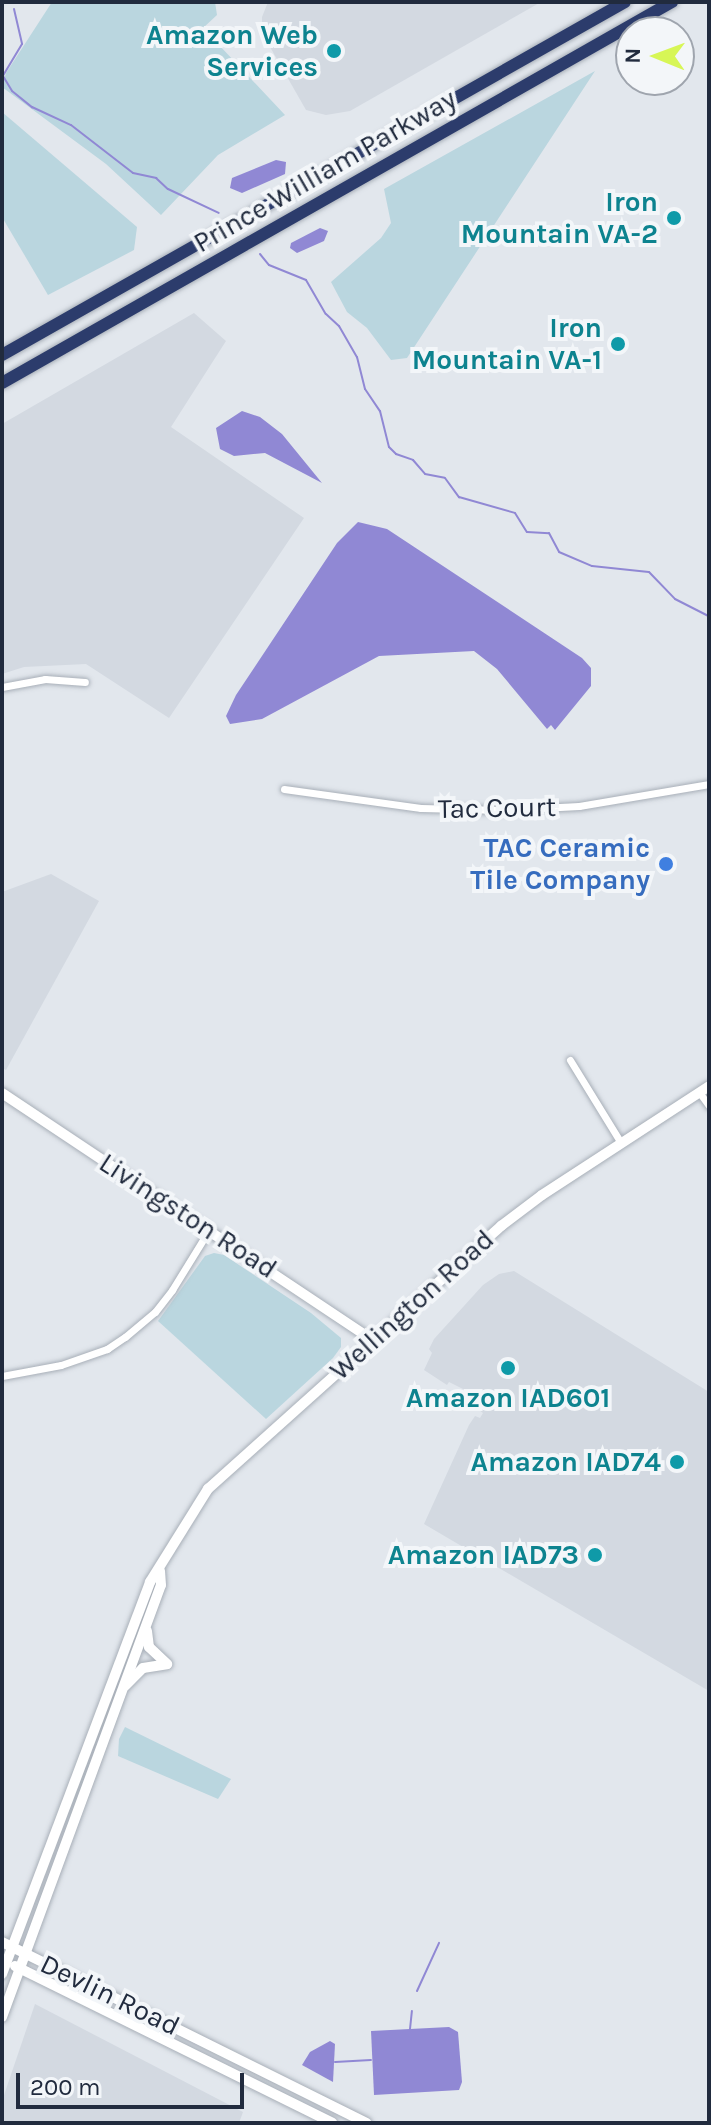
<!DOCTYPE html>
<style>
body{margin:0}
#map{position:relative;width:711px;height:2125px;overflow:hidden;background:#e2e7ed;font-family:Karla,sans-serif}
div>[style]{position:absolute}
.built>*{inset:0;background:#d3d9e1}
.green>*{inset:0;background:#bad6df}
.water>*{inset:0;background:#9088d4}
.stream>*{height:2px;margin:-1px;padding:0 1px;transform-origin:1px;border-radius:1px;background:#9088d4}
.roads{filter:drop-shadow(0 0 2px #a8afb8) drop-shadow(0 0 2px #a8afb8)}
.street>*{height:7px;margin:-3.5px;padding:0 3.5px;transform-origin:3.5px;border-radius:3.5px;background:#fff}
.secondary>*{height:10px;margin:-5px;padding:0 5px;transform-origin:5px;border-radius:5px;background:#fff}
.highway>*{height:12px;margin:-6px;padding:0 6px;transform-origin:6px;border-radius:6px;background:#2c3c6c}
.dots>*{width:22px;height:22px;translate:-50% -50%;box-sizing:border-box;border:4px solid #f3f6f9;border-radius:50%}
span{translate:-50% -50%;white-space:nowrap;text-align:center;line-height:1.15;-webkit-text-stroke:8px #f3f6f9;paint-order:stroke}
.culture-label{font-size:28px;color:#0d838f;font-weight:700}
.right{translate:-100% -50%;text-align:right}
.street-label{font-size:28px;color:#212b3e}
.shop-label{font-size:28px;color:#366cbe;font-weight:700}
.frame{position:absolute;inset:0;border:4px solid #212b3e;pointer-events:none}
.north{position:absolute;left:615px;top:16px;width:80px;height:80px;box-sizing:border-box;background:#f3f6f9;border:2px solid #9fa5ae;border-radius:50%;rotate:271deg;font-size:22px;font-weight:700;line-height:32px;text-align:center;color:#212b3e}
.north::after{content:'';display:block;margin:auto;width:28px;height:36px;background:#d7f656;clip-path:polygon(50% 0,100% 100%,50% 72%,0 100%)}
.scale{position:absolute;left:16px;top:2073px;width:228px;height:36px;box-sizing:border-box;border:4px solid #212b3e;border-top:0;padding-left:10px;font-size:24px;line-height:28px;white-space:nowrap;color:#212b3e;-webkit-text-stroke:6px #f3f6f9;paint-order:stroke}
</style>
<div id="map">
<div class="built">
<div style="clip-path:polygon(268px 2px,541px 2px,350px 111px,326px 115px,306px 110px,262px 33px,262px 17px)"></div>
<div style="clip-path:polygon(194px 313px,226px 341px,171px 427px,304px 518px,169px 718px,86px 664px,24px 667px,2px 674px,2px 424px)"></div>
<div style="clip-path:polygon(51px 874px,99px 901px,6px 1070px,2px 1068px,2px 892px)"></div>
<div style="clip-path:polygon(514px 1271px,709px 1392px,709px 1691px,424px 1524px,469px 1425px,475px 1416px,480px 1418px,483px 1413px,479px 1410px,481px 1405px,471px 1402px,473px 1394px,449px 1382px,447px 1385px,424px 1370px,432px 1353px,429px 1349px,434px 1339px,483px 1285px,499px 1274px)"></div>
<div style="clip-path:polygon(35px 2004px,243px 2112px,239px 2123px,2px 2123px,2px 2101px)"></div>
</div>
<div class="green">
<div style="clip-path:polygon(52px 2px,215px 2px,217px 15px,203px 28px,285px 115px,218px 155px,161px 215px,106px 164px,2px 87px,6px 73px)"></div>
<div style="clip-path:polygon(595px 71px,407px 358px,391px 360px,367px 328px,347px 312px,331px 282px,381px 238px,391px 223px,384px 189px)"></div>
<div style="clip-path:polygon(2px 112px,137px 227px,134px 250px,48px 295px,2px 217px)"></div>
<div style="clip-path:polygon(214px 1253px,224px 1255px,311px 1313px,341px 1338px,341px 1347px,333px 1358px,266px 1419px,158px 1321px,205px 1256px)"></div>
<div style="clip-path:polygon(125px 1727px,231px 1779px,218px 1799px,118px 1756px,119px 1739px)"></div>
</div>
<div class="water">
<div style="clip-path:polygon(276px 160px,286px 162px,285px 174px,242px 193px,230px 188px,232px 178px)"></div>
<div style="clip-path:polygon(320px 228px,328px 231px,324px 241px,297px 253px,290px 248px,291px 243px)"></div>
<div style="clip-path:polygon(242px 411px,260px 417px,282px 434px,322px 483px,265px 453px,234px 456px,220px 449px,216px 428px)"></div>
<div style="clip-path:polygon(358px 522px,387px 529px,582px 658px,591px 668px,591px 686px,555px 730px,551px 725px,547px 729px,497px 669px,474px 651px,379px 656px,262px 719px,230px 724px,226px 716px,236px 695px,337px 543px)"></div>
<div style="clip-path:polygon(449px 2027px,458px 2032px,462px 2082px,459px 2090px,374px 2095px,371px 2031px)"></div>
<div style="clip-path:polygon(330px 2041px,335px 2044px,333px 2082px,302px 2065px,310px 2052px)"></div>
</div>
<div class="stream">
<div style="left:14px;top:9px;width:36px;rotate:77deg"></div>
<div style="left:22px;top:44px;width:37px;rotate:121deg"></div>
<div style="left:3px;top:76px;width:17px;rotate:59deg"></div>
<div style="left:12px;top:91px;width:26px;rotate:39deg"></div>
<div style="left:32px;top:107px;width:43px;rotate:24.8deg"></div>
<div style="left:71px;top:125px;width:78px;rotate:37.7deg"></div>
<div style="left:133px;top:173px;width:24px;rotate:12deg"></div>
<div style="left:156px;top:178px;width:16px;rotate:43deg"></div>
<div style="left:168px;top:189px;width:56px;rotate:25.2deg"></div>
<div style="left:260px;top:254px;width:14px;rotate:51deg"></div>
<div style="left:269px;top:265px;width:40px;rotate:22deg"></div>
<div style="left:306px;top:280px;width:39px;rotate:60deg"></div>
<div style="left:326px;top:314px;width:18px;rotate:43deg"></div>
<div style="left:339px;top:326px;width:36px;rotate:60deg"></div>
<div style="left:357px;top:357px;width:33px;rotate:76deg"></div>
<div style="left:365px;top:389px;width:27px;rotate:56deg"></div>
<div style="left:380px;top:411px;width:37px;rotate:76deg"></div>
<div style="left:389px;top:447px;width:10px;rotate:45deg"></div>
<div style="left:396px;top:454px;width:18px;rotate:19deg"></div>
<div style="left:413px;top:460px;width:18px;rotate:49deg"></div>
<div style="left:425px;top:474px;width:20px;rotate:11deg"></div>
<div style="left:445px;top:478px;width:24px;rotate:54deg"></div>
<div style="left:459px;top:497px;width:58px;rotate:15.9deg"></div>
<div style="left:515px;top:513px;width:22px;rotate:58deg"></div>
<div style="left:527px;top:532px;width:22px;rotate:3deg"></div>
<div style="left:549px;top:533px;width:21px;rotate:62deg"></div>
<div style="left:559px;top:552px;width:36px;rotate:23deg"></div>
<div style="left:592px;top:566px;width:57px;rotate:6deg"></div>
<div style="left:649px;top:572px;width:37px;rotate:46deg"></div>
<div style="left:675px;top:599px;width:38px;rotate:27deg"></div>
<div style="left:417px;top:1991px;width:53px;rotate:-65.4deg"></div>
<div style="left:410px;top:2029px;width:18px;rotate:-84deg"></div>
<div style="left:335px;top:2062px;width:36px;rotate:-3deg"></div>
</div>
<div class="roads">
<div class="street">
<div style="left:2px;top:687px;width:44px;rotate:-10.5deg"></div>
<div style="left:45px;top:679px;width:40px;rotate:4.3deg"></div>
<div style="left:284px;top:789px;width:138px;rotate:7.9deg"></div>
<div style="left:421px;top:808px;width:81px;rotate:1.4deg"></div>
<div style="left:502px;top:810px;width:77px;rotate:-3deg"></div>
<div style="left:579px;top:806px;width:132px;rotate:-9.6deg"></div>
<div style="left:570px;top:1060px;width:97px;rotate:58.4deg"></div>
<div style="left:699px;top:1092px;width:17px;rotate:54deg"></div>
<div style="left:2px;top:1376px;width:60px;rotate:-10.6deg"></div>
<div style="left:61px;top:1365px;width:49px;rotate:-19.2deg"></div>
<div style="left:107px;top:1349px;width:22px;rotate:-34deg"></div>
<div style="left:125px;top:1337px;width:39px;rotate:-40deg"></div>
<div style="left:155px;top:1312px;width:28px;rotate:-52deg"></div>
<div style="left:172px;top:1290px;width:70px;rotate:-58.3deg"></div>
</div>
<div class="secondary">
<div style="left:2px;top:1093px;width:446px;rotate:33.7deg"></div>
<div style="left:147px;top:1631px;width:16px;rotate:83deg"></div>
<div style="left:149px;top:1647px;width:25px;rotate:43deg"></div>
<div style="left:125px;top:1686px;width:25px;rotate:-45deg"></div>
<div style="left:143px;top:1668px;width:24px;rotate:-9deg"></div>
<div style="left:2px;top:1942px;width:407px;rotate:26.4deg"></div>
<div style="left:15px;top:1966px;width:354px;rotate:26.3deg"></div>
<div style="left:2px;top:1974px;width:419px;rotate:-69.3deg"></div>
<div style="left:150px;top:1582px;width:110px;rotate:-58.1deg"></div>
<div style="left:208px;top:1489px;width:394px;rotate:-41.9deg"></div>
<div style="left:501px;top:1226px;width:51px;rotate:-37.1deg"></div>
<div style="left:542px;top:1195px;width:199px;rotate:-33.1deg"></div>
<div style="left:2px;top:2017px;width:460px;rotate:-69.8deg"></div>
<div style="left:161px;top:1585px;width:14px;rotate:-94deg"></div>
</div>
<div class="highway">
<div style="left:2px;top:355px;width:716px;rotate:-29.54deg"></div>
<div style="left:2px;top:383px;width:771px;rotate:-29.63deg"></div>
</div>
</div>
<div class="dots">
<div style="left:334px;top:51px;background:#0f9aa8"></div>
<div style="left:674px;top:218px;background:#0f9aa8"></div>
<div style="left:618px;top:344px;background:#0f9aa8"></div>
<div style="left:666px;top:864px;background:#3f7fe0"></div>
<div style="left:508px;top:1368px;background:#0f9aa8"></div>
<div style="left:677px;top:1462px;background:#0f9aa8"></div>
<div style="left:595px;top:1555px;background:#0f9aa8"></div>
</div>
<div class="culture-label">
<span class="right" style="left:318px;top:51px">Amazon Web<br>Services</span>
<span class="right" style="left:658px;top:218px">Iron<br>Mountain VA-2</span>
<span class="right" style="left:602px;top:344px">Iron<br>Mountain VA-1</span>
<span style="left:508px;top:1398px">Amazon IAD601</span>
<span class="right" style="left:661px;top:1462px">Amazon IAD74</span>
<span class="right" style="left:579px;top:1555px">Amazon IAD73</span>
</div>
<div class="street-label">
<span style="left:325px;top:171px;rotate:-30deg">Prince William Parkway</span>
<span style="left:497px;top:808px;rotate:-1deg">Tac Court</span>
<span style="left:188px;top:1216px;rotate:33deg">Livingston Road</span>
<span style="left:412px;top:1305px;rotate:-42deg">Wellington Road</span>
<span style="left:110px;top:1995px;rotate:26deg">Devlin Road</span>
</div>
<div class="shop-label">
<span class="right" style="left:650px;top:864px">TAC Ceramic<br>Tile Company</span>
</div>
<div class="frame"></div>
<div class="north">N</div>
<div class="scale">200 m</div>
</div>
